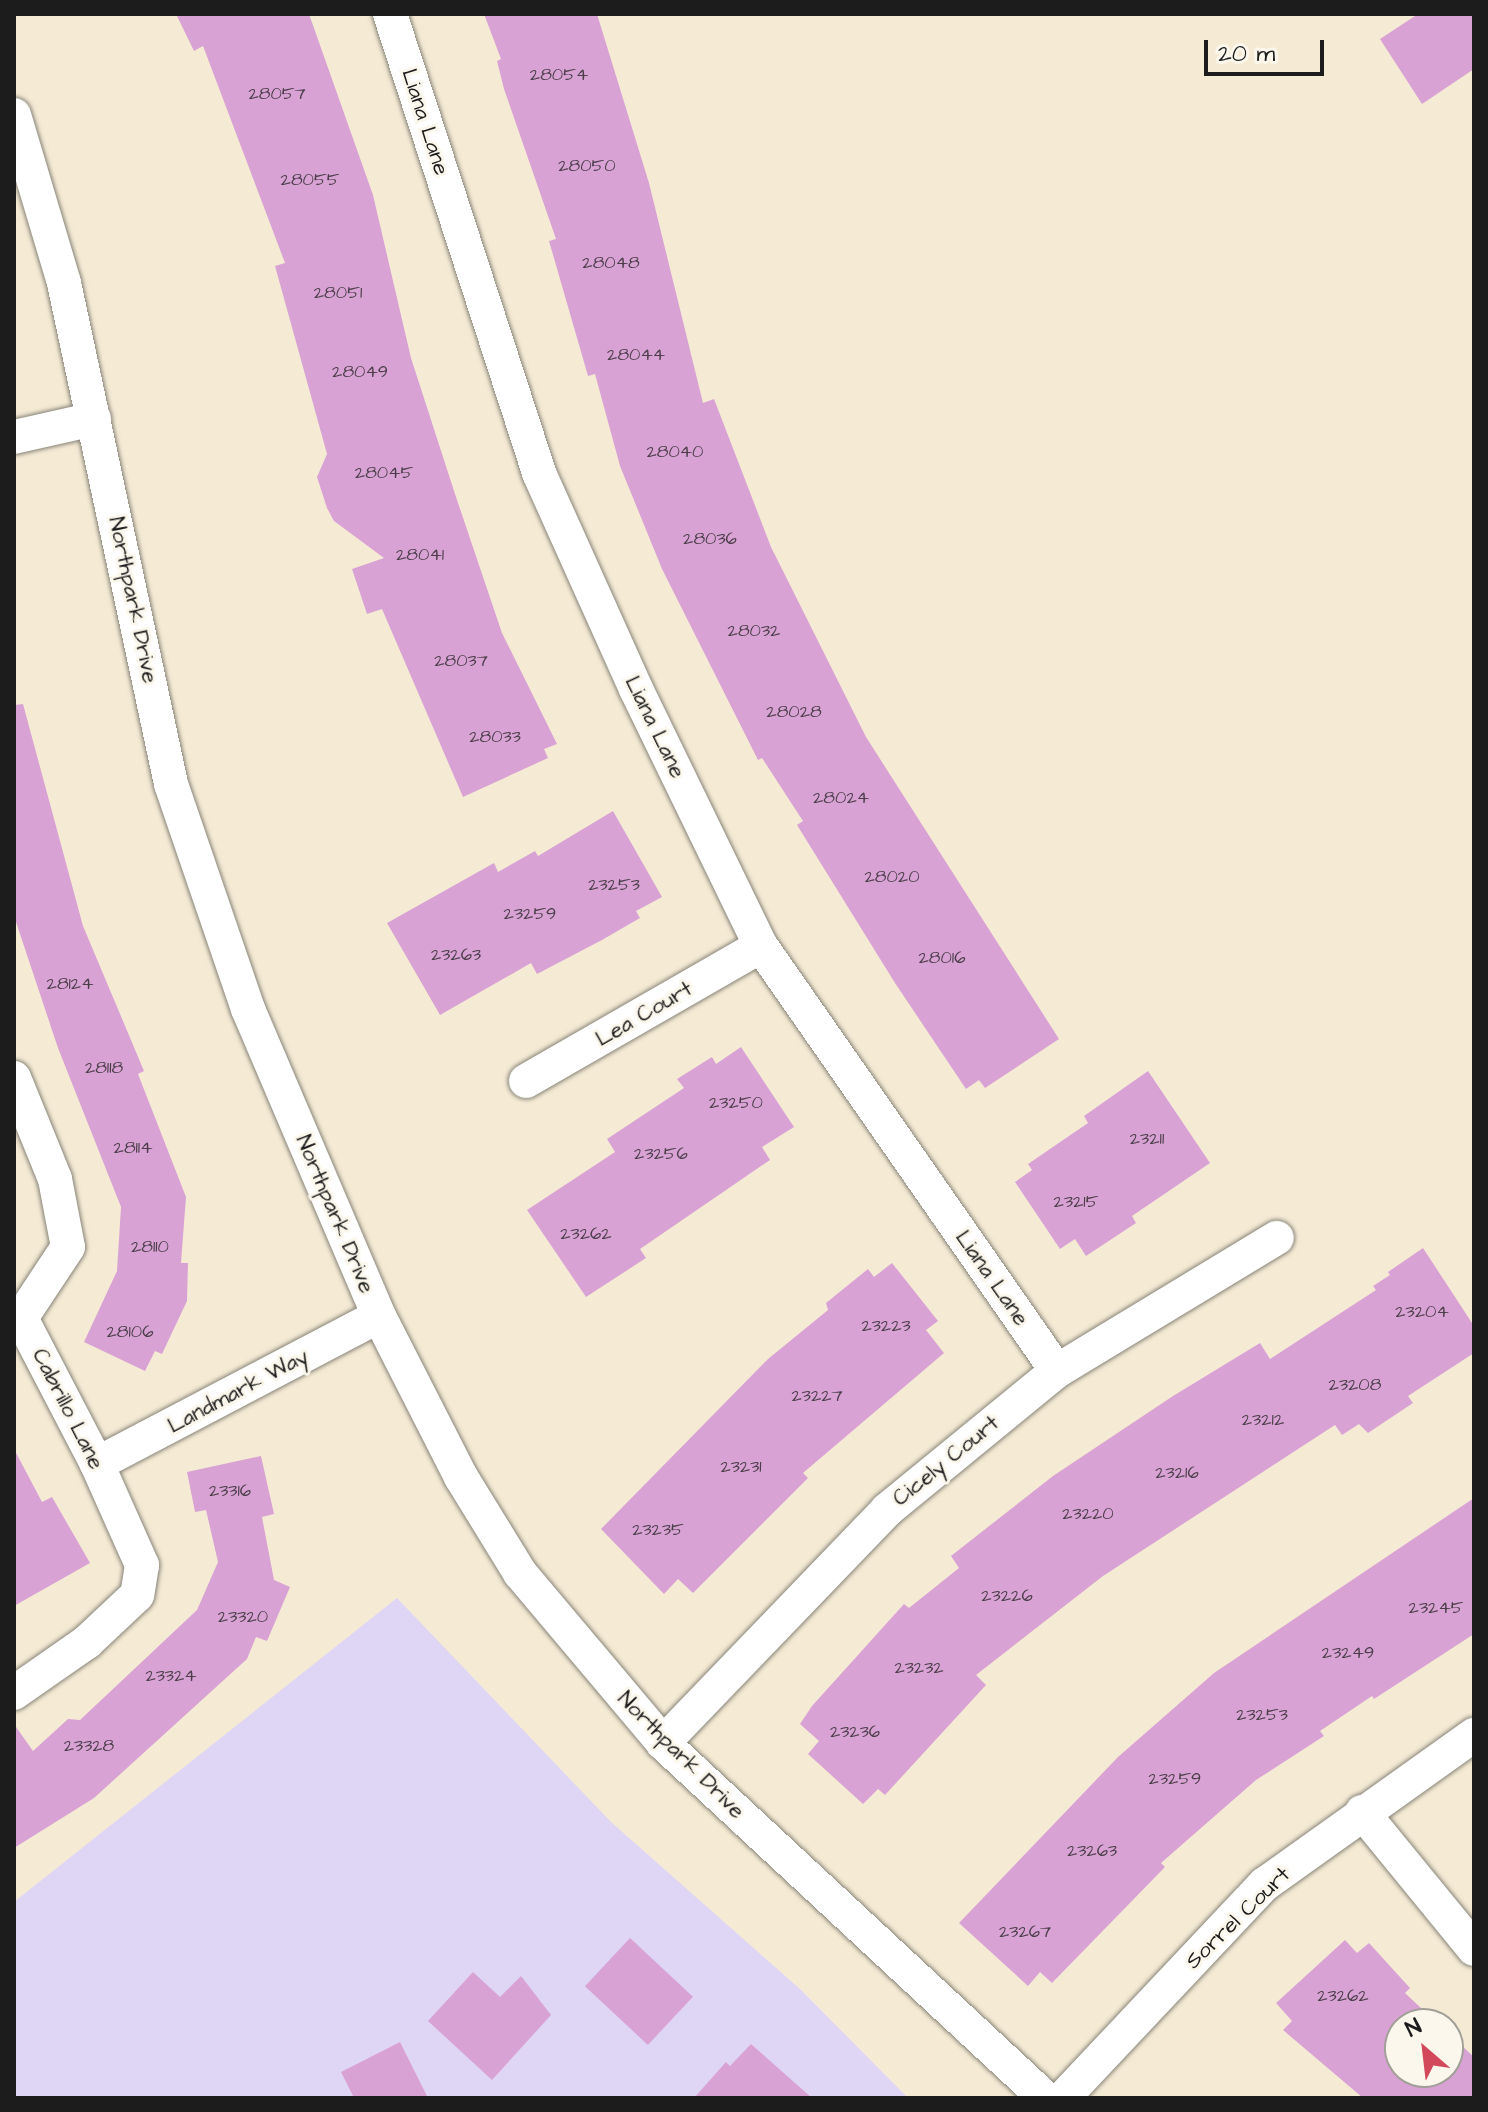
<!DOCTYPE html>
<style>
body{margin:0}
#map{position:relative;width:1488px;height:2112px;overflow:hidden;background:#f5ebd5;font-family:"Architects Daughter",sans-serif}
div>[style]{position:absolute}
.built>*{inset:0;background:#dfd5f5}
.building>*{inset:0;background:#d9a2d4;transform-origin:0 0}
.roads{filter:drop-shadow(0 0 2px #888478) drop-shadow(0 0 2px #888478)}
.street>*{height:34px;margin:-17px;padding:0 17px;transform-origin:17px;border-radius:17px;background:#fff}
span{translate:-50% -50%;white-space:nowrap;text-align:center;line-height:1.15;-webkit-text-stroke:6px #fbf7ec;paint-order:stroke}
.number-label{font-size:18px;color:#4b3e4a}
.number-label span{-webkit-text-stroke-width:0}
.street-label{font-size:22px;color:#1c1c1c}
.frame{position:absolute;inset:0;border:16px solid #1c1c1c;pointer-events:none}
.north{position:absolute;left:1384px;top:2008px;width:80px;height:80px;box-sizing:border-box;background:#fbf7ec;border:2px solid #a29f99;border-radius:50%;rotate:332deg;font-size:22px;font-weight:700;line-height:32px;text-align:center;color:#1c1c1c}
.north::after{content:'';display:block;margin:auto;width:28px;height:36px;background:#d1495b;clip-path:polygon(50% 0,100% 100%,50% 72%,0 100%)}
.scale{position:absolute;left:1204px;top:40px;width:120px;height:36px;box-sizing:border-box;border:4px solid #1c1c1c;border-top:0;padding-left:10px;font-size:24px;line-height:28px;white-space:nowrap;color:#1c1c1c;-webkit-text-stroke:6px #fbf7ec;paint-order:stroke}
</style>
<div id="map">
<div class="built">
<div style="clip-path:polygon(397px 1598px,611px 1822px,801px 1990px,908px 2098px,14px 2098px,14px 1902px)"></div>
</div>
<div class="building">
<div style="clip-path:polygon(176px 14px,309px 14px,373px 195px,411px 358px,455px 494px,502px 633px,557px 744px,544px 749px,548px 758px,463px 797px,382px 609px,367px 614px,352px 569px,384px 558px,334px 521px,327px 508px,317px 477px,327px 454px,275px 266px,285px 263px,203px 46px,194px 51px)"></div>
<div style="clip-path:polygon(484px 14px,597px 14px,649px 183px,703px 403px,714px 399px,771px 547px,866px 737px,1059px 1039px,985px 1088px,979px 1080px,966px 1089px,895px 983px,797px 825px,803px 821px,762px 758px,758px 760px,662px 569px,620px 466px,595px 374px,588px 376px,549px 241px,556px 239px,504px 89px,497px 61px,501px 59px)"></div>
<div style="clip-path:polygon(1418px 14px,1474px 14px,1474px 69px,1422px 104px,1380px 39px)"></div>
<div style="clip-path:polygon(23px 704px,83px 926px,144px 1071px,138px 1074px,186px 1197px,181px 1263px,188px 1263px,187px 1301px,162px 1354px,155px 1351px,145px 1371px,84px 1342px,117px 1271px,121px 1207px,58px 1048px,14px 916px,14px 705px)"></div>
<div style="clip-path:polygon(613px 811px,662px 897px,636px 911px,640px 918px,602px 940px,537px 974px,531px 963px,440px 1015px,387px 923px,494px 863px,498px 872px,535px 851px,538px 856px)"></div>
<div style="clip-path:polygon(741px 1047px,794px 1127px,762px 1147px,770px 1160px,640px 1249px,646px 1258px,586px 1297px,527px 1210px,615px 1152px,607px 1139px,684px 1088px,677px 1079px,712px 1057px,716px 1064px)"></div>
<div style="clip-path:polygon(1148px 1071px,1210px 1163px,1132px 1216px,1136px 1223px,1086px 1256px,1075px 1239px,1060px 1249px,1015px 1182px,1032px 1170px,1028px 1164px,1088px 1123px,1084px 1116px)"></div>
<div style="clip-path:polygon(1423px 1248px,1474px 1326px,1474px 1353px,1408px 1396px,1413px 1403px,1368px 1433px,1359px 1424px,1342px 1435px,1335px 1425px,1103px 1576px,976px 1675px,986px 1685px,885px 1795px,878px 1789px,863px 1804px,808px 1754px,819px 1741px,800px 1724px,812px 1706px,904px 1604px,909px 1608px,959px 1568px,951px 1556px,1053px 1476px,1173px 1396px,1260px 1343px,1270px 1359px,1376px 1290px,1373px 1286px,1390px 1275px,1388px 1272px)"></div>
<div style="clip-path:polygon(892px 1263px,938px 1321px,926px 1330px,944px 1353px,803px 1473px,808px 1478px,693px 1593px,678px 1579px,664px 1594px,601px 1529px,768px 1359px,828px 1310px,826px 1303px,868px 1269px,874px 1277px)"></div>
<div style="clip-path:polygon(14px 1449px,42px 1502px,52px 1497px,90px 1563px,14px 1606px)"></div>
<div style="clip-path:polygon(261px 1456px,274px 1514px,262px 1517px,274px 1580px,290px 1587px,267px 1641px,256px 1637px,247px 1659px,94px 1798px,14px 1848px,14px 1724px,33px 1751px,68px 1719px,80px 1720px,197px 1610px,218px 1562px,206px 1510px,195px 1512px,187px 1472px)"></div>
<div style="clip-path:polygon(1474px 1498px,1474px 1634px,1374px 1699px,1372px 1696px,1320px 1731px,1324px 1736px,1256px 1780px,1161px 1863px,1165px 1867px,1052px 1983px,1040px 1972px,1028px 1986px,959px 1923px,1118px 1757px,1214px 1673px)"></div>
<div style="left:630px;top:1938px;width:86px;height:66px;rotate:43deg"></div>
<div style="clip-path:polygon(1345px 1940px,1357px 1953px,1369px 1943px,1410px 1988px,1405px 1993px,1438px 2024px,1400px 2024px,1400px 2072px,1448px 2072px,1448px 2033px,1474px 2057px,1474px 2098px,1363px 2098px,1283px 2030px,1292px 2021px,1276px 2003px)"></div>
<div style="clip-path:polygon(473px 1972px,500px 1997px,521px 1976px,551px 2015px,492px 2080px,428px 2021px)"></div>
<div style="clip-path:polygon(400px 2042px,428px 2098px,354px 2098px,341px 2072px)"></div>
<div style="clip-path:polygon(751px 2044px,812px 2098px,694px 2098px,726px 2062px,730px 2066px)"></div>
</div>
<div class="roads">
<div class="street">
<div style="left:390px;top:14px;width:483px;rotate:72deg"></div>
<div style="left:539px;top:473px;width:237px;rotate:65.8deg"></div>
<div style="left:636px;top:689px;width:286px;rotate:64.1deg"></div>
<div style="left:761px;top:946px;width:518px;rotate:55.14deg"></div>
<div style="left:14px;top:115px;width:175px;rotate:73.4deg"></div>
<div style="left:64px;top:283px;width:512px;rotate:77.94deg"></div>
<div style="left:171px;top:784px;width:238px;rotate:71.1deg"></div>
<div style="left:248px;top:1009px;width:334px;rotate:66.9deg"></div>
<div style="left:379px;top:1316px;width:181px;rotate:63deg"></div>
<div style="left:461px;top:1477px;width:113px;rotate:58.4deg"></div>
<div style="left:520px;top:1573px;width:222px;rotate:49.9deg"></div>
<div style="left:663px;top:1743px;width:521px;rotate:42.9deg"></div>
<div style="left:14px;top:437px;width:82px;rotate:-12.7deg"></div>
<div style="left:14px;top:1078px;width:109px;rotate:67.9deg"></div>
<div style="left:55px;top:1179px;width:69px;rotate:79.2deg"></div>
<div style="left:68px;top:1247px;width:85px;rotate:123.5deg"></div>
<div style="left:21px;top:1318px;width:165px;rotate:62.5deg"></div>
<div style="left:97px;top:1464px;width:111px;rotate:66deg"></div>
<div style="left:142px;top:1565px;width:30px;rotate:99deg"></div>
<div style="left:137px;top:1595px;width:69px;rotate:136.8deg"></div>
<div style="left:87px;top:1642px;width:89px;rotate:145.1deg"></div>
<div style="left:526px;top:1081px;width:271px;rotate:-29.9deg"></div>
<div style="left:97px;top:1464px;width:318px;rotate:-27.7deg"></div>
<div style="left:663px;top:1743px;width:323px;rotate:-46.1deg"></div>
<div style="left:887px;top:1510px;width:220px;rotate:-39.3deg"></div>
<div style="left:1057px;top:1371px;width:257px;rotate:-31.2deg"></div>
<div style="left:1362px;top:1812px;width:177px;rotate:50.7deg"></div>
<div style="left:1063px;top:2098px;width:294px;rotate:-46.7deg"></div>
<div style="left:1265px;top:1884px;width:257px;rotate:-35.5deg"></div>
</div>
</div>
<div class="number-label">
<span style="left:559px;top:75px">28054</span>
<span style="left:277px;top:94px">28057</span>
<span style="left:587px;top:166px">28050</span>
<span style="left:310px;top:180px">28055</span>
<span style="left:611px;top:263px">28048</span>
<span style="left:338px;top:293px">28051</span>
<span style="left:636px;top:355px">28044</span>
<span style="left:360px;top:372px">28049</span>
<span style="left:675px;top:452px">28040</span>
<span style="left:384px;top:473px">28045</span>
<span style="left:710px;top:539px">28036</span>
<span style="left:420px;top:555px">28041</span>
<span style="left:754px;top:631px">28032</span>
<span style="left:461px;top:661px">28037</span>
<span style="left:794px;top:712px">28028</span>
<span style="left:495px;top:737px">28033</span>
<span style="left:841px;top:798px">28024</span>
<span style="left:892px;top:877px">28020</span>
<span style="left:614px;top:885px">23253</span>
<span style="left:530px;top:914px">23259</span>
<span style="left:456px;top:955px">23263</span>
<span style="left:942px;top:958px">28016</span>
<span style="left:70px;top:984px">28124</span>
<span style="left:104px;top:1068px">28118</span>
<span style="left:736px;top:1103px">23250</span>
<span style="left:1147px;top:1139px">23211</span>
<span style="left:133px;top:1148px">28114</span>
<span style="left:661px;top:1154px">23256</span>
<span style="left:1076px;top:1202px">23215</span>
<span style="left:586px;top:1234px">23262</span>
<span style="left:150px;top:1247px">28110</span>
<span style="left:1422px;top:1312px">23204</span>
<span style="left:886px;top:1326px">23223</span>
<span style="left:130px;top:1332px">28106</span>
<span style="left:1355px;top:1385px">23208</span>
<span style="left:817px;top:1396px">23227</span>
<span style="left:1263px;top:1420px">23212</span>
<span style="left:741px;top:1467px">23231</span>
<span style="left:1177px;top:1473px">23216</span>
<span style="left:230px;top:1491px">23316</span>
<span style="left:1088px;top:1514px">23220</span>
<span style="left:658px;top:1530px">23235</span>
<span style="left:1007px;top:1596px">23226</span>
<span style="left:1436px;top:1608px">23245</span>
<span style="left:243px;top:1617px">23320</span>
<span style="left:1348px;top:1653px">23249</span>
<span style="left:919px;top:1668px">23232</span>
<span style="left:171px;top:1676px">23324</span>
<span style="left:1262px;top:1715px">23253</span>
<span style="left:855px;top:1732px">23236</span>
<span style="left:89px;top:1746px">23328</span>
<span style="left:1175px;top:1779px">23259</span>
<span style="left:1092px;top:1851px">23263</span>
<span style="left:1025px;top:1932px">23267</span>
<span style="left:1343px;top:1996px">23262</span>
</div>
<div class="street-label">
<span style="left:425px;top:122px;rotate:72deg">Liana Lane</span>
<span style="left:133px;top:600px;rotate:78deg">Northpark Drive</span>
<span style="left:655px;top:727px;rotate:64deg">Liana Lane</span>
<span style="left:644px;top:1014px;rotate:-30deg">Lea Court</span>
<span style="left:335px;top:1214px;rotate:67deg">Northpark Drive</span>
<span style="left:992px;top:1278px;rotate:55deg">Liana Lane</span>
<span style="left:238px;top:1391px;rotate:-28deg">Landmark Way</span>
<span style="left:68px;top:1409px;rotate:63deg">Cabrillo Lane</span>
<span style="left:946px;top:1461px;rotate:-39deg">Cicely Court</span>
<span style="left:681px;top:1755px;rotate:45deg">Northpark Drive</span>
<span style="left:1238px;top:1918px;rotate:-44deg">Sorrel Court</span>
</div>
<div class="frame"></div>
<div class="north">N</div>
<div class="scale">20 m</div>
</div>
